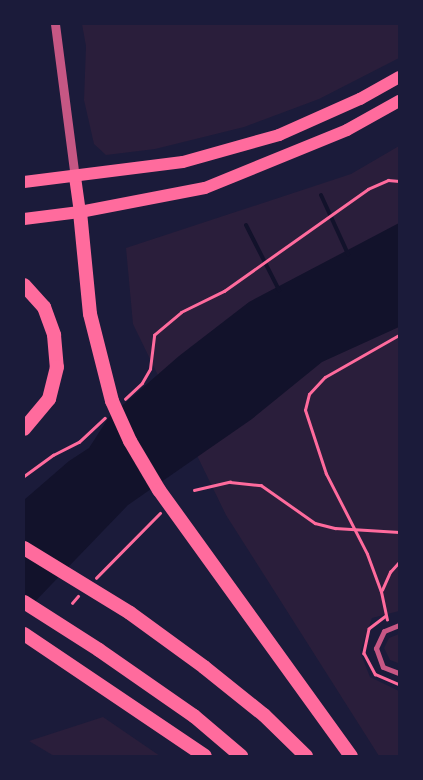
<!DOCTYPE html>
<style>
body{margin:0}
#map{position:relative;width:423px;height:780px;overflow:hidden;background:#1b1b3a;font-family:"Fira Sans",sans-serif}
div>[style]{position:absolute}
.green>*{inset:0;background:#2a1e3b}
.water>*{inset:0;background:#12122b}
.stream>*{height:4px;margin:-2px;padding:0 2px;transform-origin:2px;border-radius:2px;background:#12122b}
.path>*{height:2.5px;margin:-1.25px;padding:0 1.25px;transform-origin:1.25px;border-radius:1.25px;background:#ff6b9d}
.minor>*{height:5px;margin:-2.5px;padding:0 2.5px;transform-origin:2.5px;border-radius:2.5px;background:#c65784}
.tertiary>*{height:9px;margin:-4.5px;padding:0 4.5px;transform-origin:4.5px;border-radius:4.5px;background:#c65784}
.primary>*{height:12px;margin:-6px;padding:0 6px;transform-origin:6px;border-radius:6px;background:#ff6b9d}
.trunk>*{height:14px;margin:-7px;padding:0 7px;transform-origin:7px;border-radius:7px;background:#ff6b9d}
span{translate:-50% -50%;white-space:nowrap;text-align:center;line-height:1.15;-webkit-text-stroke:4.5px #1b1b3a;paint-order:stroke}
.frame{position:absolute;inset:0;border:25px solid #1b1b3a;pointer-events:none}
</style>
<div id="map">
<div class="green">
<div style="clip-path:polygon(82px 24px,399px 24px,399px 58px,319px 99px,244px 127px,155px 149px,106px 155px,94px 144px,84px 100px,86px 46px)"></div>
<div style="clip-path:polygon(399px 146px,399px 611px,372px 618px,360px 652px,370px 677px,399px 691px,399px 756px,379px 756px,226px 515px,133px 324px,126px 248px,351px 174px)"></div>
<div style="clip-path:polygon(399px 634px,399px 663px,398px 663px,390px 660px,384px 648px,389px 638px)"></div>
<div style="clip-path:polygon(103px 717px,160px 756px,54px 756px,29px 741px)"></div>
</div>
<div class="water">
<div style="clip-path:polygon(399px 223px,399px 327px,322px 362px,252px 419px,128px 505px,24px 613px,24px 500px,69px 461px,89px 448px,109px 417px,179px 356px,249px 302px)"></div>
</div>
<div class="stream">
<div style="left:321px;top:195px;width:65px;rotate:65.4deg"></div>
<div style="left:246px;top:225px;width:73px;rotate:63.1deg"></div>
</div>
<div class="path">
<div style="left:125px;top:399px;width:23px;rotate:-43deg"></div>
<div style="left:142px;top:383px;width:16px;rotate:-60deg"></div>
<div style="left:150px;top:369px;width:34px;rotate:-83deg"></div>
<div style="left:154px;top:335px;width:35px;rotate:-40deg"></div>
<div style="left:181px;top:312px;width:48px;rotate:-26deg"></div>
<div style="left:224px;top:291px;width:176px;rotate:-35.3deg"></div>
<div style="left:368px;top:189px;width:22px;rotate:-24deg"></div>
<div style="left:388px;top:180px;width:11px;rotate:5deg"></div>
<div style="left:24px;top:476px;width:36px;rotate:-36deg"></div>
<div style="left:53px;top:455px;width:29px;rotate:-27deg"></div>
<div style="left:79px;top:442px;width:35px;rotate:-43deg"></div>
<div style="left:194px;top:490px;width:37px;rotate:-13deg"></div>
<div style="left:230px;top:482px;width:31px;rotate:6deg"></div>
<div style="left:261px;top:485px;width:66px;rotate:35.1deg"></div>
<div style="left:315px;top:523px;width:21px;rotate:14deg"></div>
<div style="left:335px;top:528px;width:64px;rotate:3.6deg"></div>
<div style="left:96px;top:578px;width:91px;rotate:-45.4deg"></div>
<div style="left:382px;top:590px;width:20px;rotate:-66deg"></div>
<div style="left:390px;top:572px;width:13px;rotate:-48deg"></div>
<div style="left:72px;top:603px;width:9px;rotate:-49deg"></div>
<div style="left:386px;top:616px;width:21px;rotate:143deg"></div>
<div style="left:369px;top:629px;width:25px;rotate:102deg"></div>
<div style="left:364px;top:653px;width:24px;rotate:62deg"></div>
<div style="left:375px;top:674px;width:26px;rotate:23deg"></div>
<div style="left:387px;top:620px;width:29px;rotate:-102deg"></div>
<div style="left:381px;top:592px;width:40px;rotate:-110.2deg"></div>
<div style="left:367px;top:554px;width:90px;rotate:-117.1deg"></div>
<div style="left:326px;top:474px;width:67px;rotate:-108.2deg"></div>
<div style="left:305px;top:410px;width:16px;rotate:-76deg"></div>
<div style="left:309px;top:394px;width:23px;rotate:-47deg"></div>
<div style="left:325px;top:377px;width:85px;rotate:-29.6deg"></div>
</div>
<div class="minor">
<div style="left:399px;top:625px;width:16px;rotate:158deg"></div>
<div style="left:384px;top:631px;width:19px;rotate:115deg"></div>
<div style="left:376px;top:648px;width:20px;rotate:70deg"></div>
<div style="left:383px;top:667px;width:17px;rotate:21deg"></div>
</div>
<div class="tertiary">
<div style="left:55px;top:24px;width:154px;rotate:82.6deg"></div>
</div>
<div class="primary">
<div style="left:75px;top:177px;width:35px;rotate:82deg"></div>
<div style="left:24px;top:182px;width:160px;rotate:-7.2deg"></div>
<div style="left:183px;top:162px;width:100px;rotate:-15.7deg"></div>
<div style="left:279px;top:135px;width:89px;rotate:-24deg"></div>
<div style="left:360px;top:99px;width:45px;rotate:-29.4deg"></div>
<div style="left:24px;top:219px;width:56px;rotate:-7.1deg"></div>
<div style="left:80px;top:212px;width:127px;rotate:-10.9deg"></div>
<div style="left:205px;top:188px;width:153px;rotate:-22.2deg"></div>
<div style="left:347px;top:130px;width:60px;rotate:-29.1deg"></div>
</div>
<div class="trunk">
<div style="left:80px;top:212px;width:102px;rotate:84.4deg"></div>
<div style="left:90px;top:314px;width:90px;rotate:75.8deg"></div>
<div style="left:112px;top:401px;width:44px;rotate:65.8deg"></div>
<div style="left:130px;top:441px;width:57px;rotate:59.4deg"></div>
<div style="left:159px;top:490px;width:328px;rotate:54.2deg"></div>
<div style="left:24px;top:285px;width:30px;rotate:48deg"></div>
<div style="left:44px;top:307px;width:30px;rotate:70deg"></div>
<div style="left:54px;top:335px;width:32px;rotate:85deg"></div>
<div style="left:57px;top:367px;width:33px;rotate:104deg"></div>
<div style="left:49px;top:399px;width:39px;rotate:130deg"></div>
<div style="left:24px;top:548px;width:124px;rotate:31.5deg"></div>
<div style="left:130px;top:613px;width:92px;rotate:36.1deg"></div>
<div style="left:204px;top:667px;width:77px;rotate:38.7deg"></div>
<div style="left:264px;top:715px;width:59px;rotate:44.3deg"></div>
<div style="left:24px;top:602px;width:89px;rotate:32.6deg"></div>
<div style="left:99px;top:650px;width:116px;rotate:34.8deg"></div>
<div style="left:194px;top:716px;width:62px;rotate:40.4deg"></div>
<div style="left:24px;top:634px;width:218px;rotate:34deg"></div>
</div>
<div class="frame"></div>
</div>
